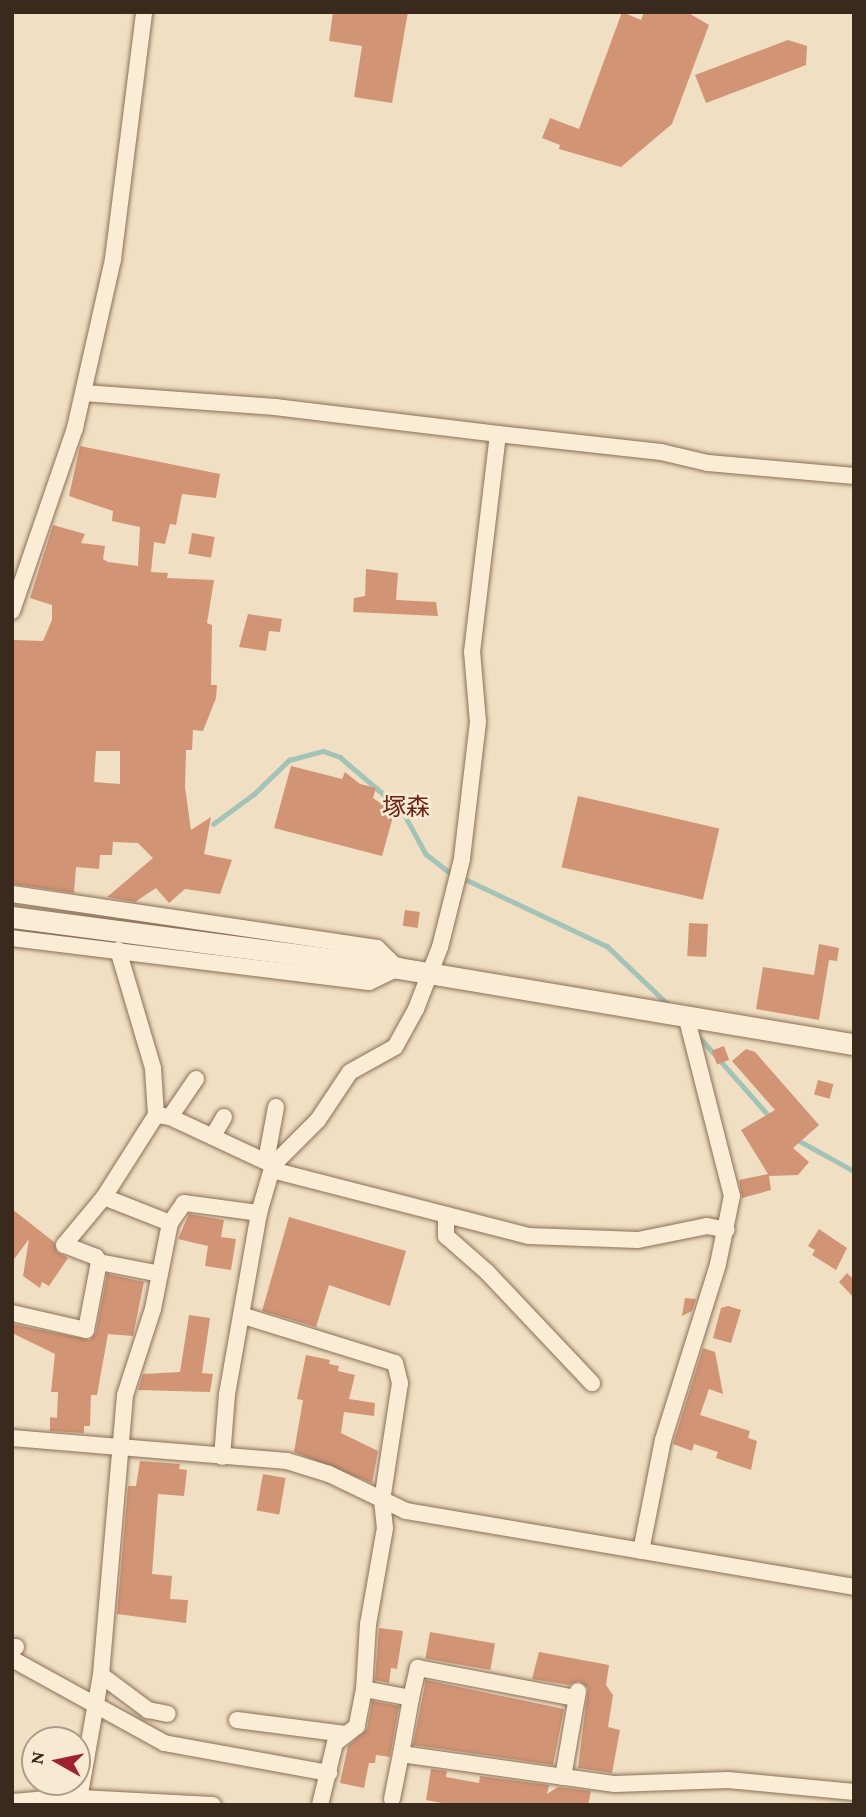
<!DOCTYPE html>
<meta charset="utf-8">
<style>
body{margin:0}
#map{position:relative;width:866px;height:1817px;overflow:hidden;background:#f0dfc2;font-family:"Crimson Pro","Noto Sans JP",serif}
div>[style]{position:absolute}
.stream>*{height:4.5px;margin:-2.25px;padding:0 2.25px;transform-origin:2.25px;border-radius:2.25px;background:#a4c3b7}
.building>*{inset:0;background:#d19475;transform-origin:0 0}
.roads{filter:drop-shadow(0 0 2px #8b6f58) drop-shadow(0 0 2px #8b6f58)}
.street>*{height:16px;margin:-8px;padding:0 8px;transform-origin:8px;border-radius:8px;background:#fbedd5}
.secondary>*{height:21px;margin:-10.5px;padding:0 10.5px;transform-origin:10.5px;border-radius:10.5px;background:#fbedd5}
span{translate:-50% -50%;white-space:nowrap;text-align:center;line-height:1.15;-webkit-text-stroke:5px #f7e9d2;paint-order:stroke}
.quarter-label{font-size:24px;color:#69241a}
.frame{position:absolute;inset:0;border:14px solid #3a291d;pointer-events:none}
.north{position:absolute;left:21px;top:1726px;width:70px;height:70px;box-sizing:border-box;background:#f7e9d2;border:2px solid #ab9c8a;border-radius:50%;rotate:279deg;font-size:19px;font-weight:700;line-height:28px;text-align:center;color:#3a291d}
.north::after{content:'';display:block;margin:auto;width:24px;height:32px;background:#9d242f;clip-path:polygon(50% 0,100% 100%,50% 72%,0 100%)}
</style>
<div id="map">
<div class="stream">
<div style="left:213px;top:824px;width:51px;rotate:-36.2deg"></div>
<div style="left:254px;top:794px;width:49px;rotate:-44.2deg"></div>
<div style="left:289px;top:760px;width:35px;rotate:-15deg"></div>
<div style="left:323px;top:751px;width:18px;rotate:19deg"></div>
<div style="left:340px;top:757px;width:82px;rotate:40.5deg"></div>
<div style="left:402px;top:810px;width:50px;rotate:61.4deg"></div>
<div style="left:426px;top:854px;width:28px;rotate:38deg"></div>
<div style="left:448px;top:871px;width:176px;rotate:25.3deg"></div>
<div style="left:607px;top:946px;width:84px;rotate:43.6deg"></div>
<div style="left:696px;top:1033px;width:113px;rotate:48.6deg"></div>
<div style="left:796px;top:1139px;width:66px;rotate:28.9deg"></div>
</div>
<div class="building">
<div style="clip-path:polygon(333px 12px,408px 12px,392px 103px,354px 97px,362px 46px,329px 41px)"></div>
<div style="clip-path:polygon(622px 12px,641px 20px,644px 12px,687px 12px,709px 25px,672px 124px,621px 167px,559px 149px,560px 145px,542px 138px,550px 118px,579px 129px)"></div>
<div style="clip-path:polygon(788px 40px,807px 46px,806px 65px,706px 103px,695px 75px)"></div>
<div style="clip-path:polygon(evenodd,80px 446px,220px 474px,216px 498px,182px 494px,176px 525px,170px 524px,165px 544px,154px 542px,151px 572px,168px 573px,167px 578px,214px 580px,207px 623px,212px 625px,211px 685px,217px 685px,216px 698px,203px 731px,193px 730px,192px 750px,186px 750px,185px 787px,191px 830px,211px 817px,204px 854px,232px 860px,220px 894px,185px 889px,169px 903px,156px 888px,135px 902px,107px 897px,153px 858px,138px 843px,113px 842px,112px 855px,100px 855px,99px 869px,76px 867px,74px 893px,12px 884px,12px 655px,14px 640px,43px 641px,52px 620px,52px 605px,30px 598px,53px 525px,85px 534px,81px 543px,105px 546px,103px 559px,108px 562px,138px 566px,140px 527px,112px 521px,113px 511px,69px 496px,80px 446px,96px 751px,120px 751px,120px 784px,94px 782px,96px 751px)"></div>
<div style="left:192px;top:533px;width:23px;height:21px;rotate:10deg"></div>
<div style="clip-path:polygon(366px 569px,398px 573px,396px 600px,436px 602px,438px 616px,353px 612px,354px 598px,365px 596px)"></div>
<div style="clip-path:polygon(248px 614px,282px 619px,280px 632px,269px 631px,266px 651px,239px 647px)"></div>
<div style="clip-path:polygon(291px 766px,342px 779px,345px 772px,360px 784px,376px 788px,373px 798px,394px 813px,382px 856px,274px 828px)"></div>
<div style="left:578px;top:796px;width:145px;height:73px;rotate:13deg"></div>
<div style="left:405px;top:910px;width:15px;height:16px;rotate:8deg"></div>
<div style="left:689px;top:923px;width:19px;height:33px;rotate:3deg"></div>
<div style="clip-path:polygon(819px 944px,839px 948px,837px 961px,829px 960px,819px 1020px,756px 1009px,763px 967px,814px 975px)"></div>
<div style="left:724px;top:1046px;width:15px;height:13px;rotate:70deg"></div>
<div style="clip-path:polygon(746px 1049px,755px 1052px,819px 1125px,793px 1148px,809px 1162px,798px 1175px,769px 1176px,771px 1190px,742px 1198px,739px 1180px,768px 1174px,741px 1130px,775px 1110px,732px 1061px)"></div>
<div style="left:818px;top:1080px;width:16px;height:15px;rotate:15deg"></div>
<div style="clip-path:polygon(12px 1209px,54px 1242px,57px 1252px,68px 1258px,49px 1286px,42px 1282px,40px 1288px,23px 1276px,29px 1239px,12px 1262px)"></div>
<div style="clip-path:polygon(189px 1214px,224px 1220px,221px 1237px,236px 1239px,231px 1270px,205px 1266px,208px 1246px,178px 1239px)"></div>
<div style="clip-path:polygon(289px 1217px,406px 1251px,390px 1306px,329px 1285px,316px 1327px,262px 1311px)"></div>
<div style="clip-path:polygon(819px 1229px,847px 1248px,836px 1270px,812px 1255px,815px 1250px,808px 1246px)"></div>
<div style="clip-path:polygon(847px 1273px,854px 1280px,854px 1298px,839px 1282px)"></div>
<div style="clip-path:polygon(107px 1274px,144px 1282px,133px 1336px,108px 1334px,97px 1395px,91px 1395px,90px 1426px,84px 1426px,84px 1433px,50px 1431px,50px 1417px,57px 1418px,58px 1392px,51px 1392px,55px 1354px,12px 1333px,12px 1324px,90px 1340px,96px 1332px)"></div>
<div style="clip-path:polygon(685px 1298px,696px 1299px,692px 1311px,682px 1316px)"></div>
<div style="clip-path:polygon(728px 1306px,741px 1310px,731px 1343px,713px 1338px,721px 1308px)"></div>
<div style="clip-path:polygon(189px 1315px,210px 1318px,202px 1373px,213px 1374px,210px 1392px,138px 1390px,143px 1374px,180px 1372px)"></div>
<div style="clip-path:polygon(703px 1348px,715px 1352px,723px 1394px,709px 1389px,700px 1415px,750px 1431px,748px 1438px,757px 1441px,751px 1470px,716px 1458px,718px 1452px,694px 1444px,692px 1451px,673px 1444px)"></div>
<div style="clip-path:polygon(306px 1355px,330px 1360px,329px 1364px,339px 1366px,338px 1371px,355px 1375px,349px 1399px,375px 1403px,374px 1416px,344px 1412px,341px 1433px,378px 1451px,372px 1483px,294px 1452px,303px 1400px,297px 1399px)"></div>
<div style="clip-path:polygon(140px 1461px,180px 1464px,179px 1469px,187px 1470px,184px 1496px,158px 1494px,152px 1574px,172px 1576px,170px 1599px,188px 1600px,186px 1623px,117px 1614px,128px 1486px,136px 1486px)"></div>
<div style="left:263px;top:1474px;width:23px;height:37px;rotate:10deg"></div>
<div style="clip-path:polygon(379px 1628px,403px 1631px,397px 1669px,391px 1668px,389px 1683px,375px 1680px)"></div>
<div style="left:430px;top:1632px;width:66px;height:27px;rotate:10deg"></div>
<div style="clip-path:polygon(539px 1652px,609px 1665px,606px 1685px,613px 1695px,608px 1727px,620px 1730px,612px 1773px,578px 1768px,588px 1688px,579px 1681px,569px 1685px,532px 1679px)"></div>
<div style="clip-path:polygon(426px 1680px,564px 1709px,553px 1765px,413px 1745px)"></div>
<div style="clip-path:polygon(372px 1701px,399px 1706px,390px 1757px,376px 1755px,375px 1763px,369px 1763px,364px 1788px,340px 1783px,348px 1746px,367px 1729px)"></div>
<div style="clip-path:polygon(431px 1769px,447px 1771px,446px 1777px,479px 1783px,480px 1776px,549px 1785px,547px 1794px,558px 1787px,591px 1791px,588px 1805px,453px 1805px,426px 1800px)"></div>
</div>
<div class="roads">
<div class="street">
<div style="left:84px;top:393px;width:192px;rotate:4.2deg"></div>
<div style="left:275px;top:407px;width:225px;rotate:6.9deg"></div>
<div style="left:498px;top:434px;width:219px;rotate:96.8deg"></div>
<div style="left:472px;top:651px;width:71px;rotate:85.2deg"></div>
<div style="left:478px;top:722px;width:138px;rotate:96.7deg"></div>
<div style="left:462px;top:859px;width:91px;rotate:104deg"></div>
<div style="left:440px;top:947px;width:66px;rotate:111.2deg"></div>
<div style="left:416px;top:1009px;width:43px;rotate:118.9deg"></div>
<div style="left:395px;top:1047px;width:51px;rotate:150.9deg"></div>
<div style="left:350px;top:1072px;width:58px;rotate:123.7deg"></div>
<div style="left:318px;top:1120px;width:64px;rotate:135deg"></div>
<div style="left:273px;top:1165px;width:50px;rotate:106.3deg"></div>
<div style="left:259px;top:1213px;width:184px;rotate:100deg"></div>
<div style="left:227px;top:1394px;width:63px;rotate:94.5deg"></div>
<div style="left:498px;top:434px;width:164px;rotate:6.3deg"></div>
<div style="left:661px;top:452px;width:48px;rotate:13.2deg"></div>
<div style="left:708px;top:463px;width:147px;rotate:5.1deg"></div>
<div style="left:12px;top:611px;width:194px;rotate:-71deg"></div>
<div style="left:75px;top:428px;width:173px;rotate:-77.3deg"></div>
<div style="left:113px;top:259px;width:249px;rotate:-82.8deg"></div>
<div style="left:12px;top:894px;width:369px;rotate:8.4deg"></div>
<div style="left:377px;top:948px;width:29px;rotate:44deg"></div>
<div style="left:398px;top:968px;width:32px;rotate:154deg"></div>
<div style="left:369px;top:982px;width:360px;rotate:-173deg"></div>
<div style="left:156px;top:1115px;width:14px;rotate:8deg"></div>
<div style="left:170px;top:1117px;width:114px;rotate:25deg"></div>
<div style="left:170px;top:1117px;width:46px;rotate:-55.6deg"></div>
<div style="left:213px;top:1136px;width:22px;rotate:-60deg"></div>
<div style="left:266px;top:1161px;width:55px;rotate:-79.5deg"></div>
<div style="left:272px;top:1170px;width:265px;rotate:14.4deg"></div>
<div style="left:529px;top:1236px;width:109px;rotate:2.1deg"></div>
<div style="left:638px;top:1240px;width:70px;rotate:-11.5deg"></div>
<div style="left:707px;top:1226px;width:20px;rotate:11deg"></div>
<div style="left:104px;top:1197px;width:71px;rotate:21.5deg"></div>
<div style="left:446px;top:1217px;width:19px;rotate:90deg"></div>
<div style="left:446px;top:1236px;width:55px;rotate:41.3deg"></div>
<div style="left:487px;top:1272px;width:153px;rotate:46.6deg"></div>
<div style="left:99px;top:1262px;width:6px;rotate:-121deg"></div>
<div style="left:96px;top:1257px;width:34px;rotate:-159deg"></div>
<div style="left:64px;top:1245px;width:62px;rotate:-50.2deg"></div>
<div style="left:104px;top:1197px;width:97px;rotate:-57.6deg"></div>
<div style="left:156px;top:1115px;width:47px;rotate:-93.7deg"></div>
<div style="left:153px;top:1068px;width:123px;rotate:-106.5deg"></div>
<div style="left:12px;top:1313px;width:76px;rotate:12.9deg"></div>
<div style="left:86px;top:1330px;width:69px;rotate:-79.2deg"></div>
<div style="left:99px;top:1262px;width:62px;rotate:11.1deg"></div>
<div style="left:244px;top:1316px;width:158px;rotate:17.3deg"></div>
<div style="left:395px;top:1363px;width:21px;rotate:76deg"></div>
<div style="left:400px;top:1383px;width:118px;rotate:98.7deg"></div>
<div style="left:382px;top:1500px;width:28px;rotate:84deg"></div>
<div style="left:385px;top:1528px;width:97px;rotate:100deg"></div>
<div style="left:368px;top:1624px;width:65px;rotate:93.5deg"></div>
<div style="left:364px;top:1689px;width:38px;rotate:101deg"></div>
<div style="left:357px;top:1726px;width:28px;rotate:142deg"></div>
<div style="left:335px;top:1743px;width:64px;rotate:103.6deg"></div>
<div style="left:12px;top:1438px;width:276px;rotate:4.8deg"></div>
<div style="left:287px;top:1461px;width:44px;rotate:17.2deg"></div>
<div style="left:329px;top:1474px;width:85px;rotate:25.7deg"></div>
<div style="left:406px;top:1511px;width:454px;rotate:9.6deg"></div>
<div style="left:641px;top:1551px;width:113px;rotate:-78.8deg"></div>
<div style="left:663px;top:1440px;width:184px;rotate:-72.6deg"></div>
<div style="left:718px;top:1264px;width:69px;rotate:-78.4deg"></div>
<div style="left:732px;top:1196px;width:183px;rotate:-104.3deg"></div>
<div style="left:12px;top:1647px;width:4px"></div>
<div style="left:12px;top:1659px;width:174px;rotate:28.9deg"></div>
<div style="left:164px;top:1743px;width:168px;rotate:10.3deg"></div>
<div style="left:101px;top:1675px;width:59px;rotate:36.7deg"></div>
<div style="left:148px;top:1710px;width:20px;rotate:11deg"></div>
<div style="left:364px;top:1689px;width:48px;rotate:10.8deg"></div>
<div style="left:411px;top:1698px;width:57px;rotate:100.1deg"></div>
<div style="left:401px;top:1754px;width:216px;rotate:8deg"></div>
<div style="left:615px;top:1784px;width:113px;rotate:-2deg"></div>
<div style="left:728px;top:1780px;width:127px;rotate:5.4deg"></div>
<div style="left:411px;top:1698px;width:31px;rotate:-77deg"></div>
<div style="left:418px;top:1668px;width:161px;rotate:10.8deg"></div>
<div style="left:237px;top:1720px;width:109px;rotate:7.4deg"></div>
<div style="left:563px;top:1777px;width:87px;rotate:-80.1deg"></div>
<div style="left:79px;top:1798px;width:134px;rotate:3deg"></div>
<div style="left:392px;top:1799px;width:46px;rotate:-78.7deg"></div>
<div style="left:78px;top:1805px;width:132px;rotate:-80deg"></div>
<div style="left:101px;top:1675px;width:281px;rotate:-85.1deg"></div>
<div style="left:125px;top:1395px;width:90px;rotate:-72deg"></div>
<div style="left:153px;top:1309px;width:88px;rotate:-78.8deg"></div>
<div style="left:170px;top:1223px;width:24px;rotate:-55deg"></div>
<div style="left:184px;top:1203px;width:76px;rotate:7.6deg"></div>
</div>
<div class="secondary">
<div style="left:12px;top:917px;width:389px;rotate:7.5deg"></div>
<div style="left:398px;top:968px;width:462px;rotate:9.5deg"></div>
<div style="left:12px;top:1804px;width:67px;rotate:-5.1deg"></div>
</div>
</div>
<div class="quarter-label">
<span style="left:406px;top:807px">塚森</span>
</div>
<div class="frame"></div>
<div class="north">N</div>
</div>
